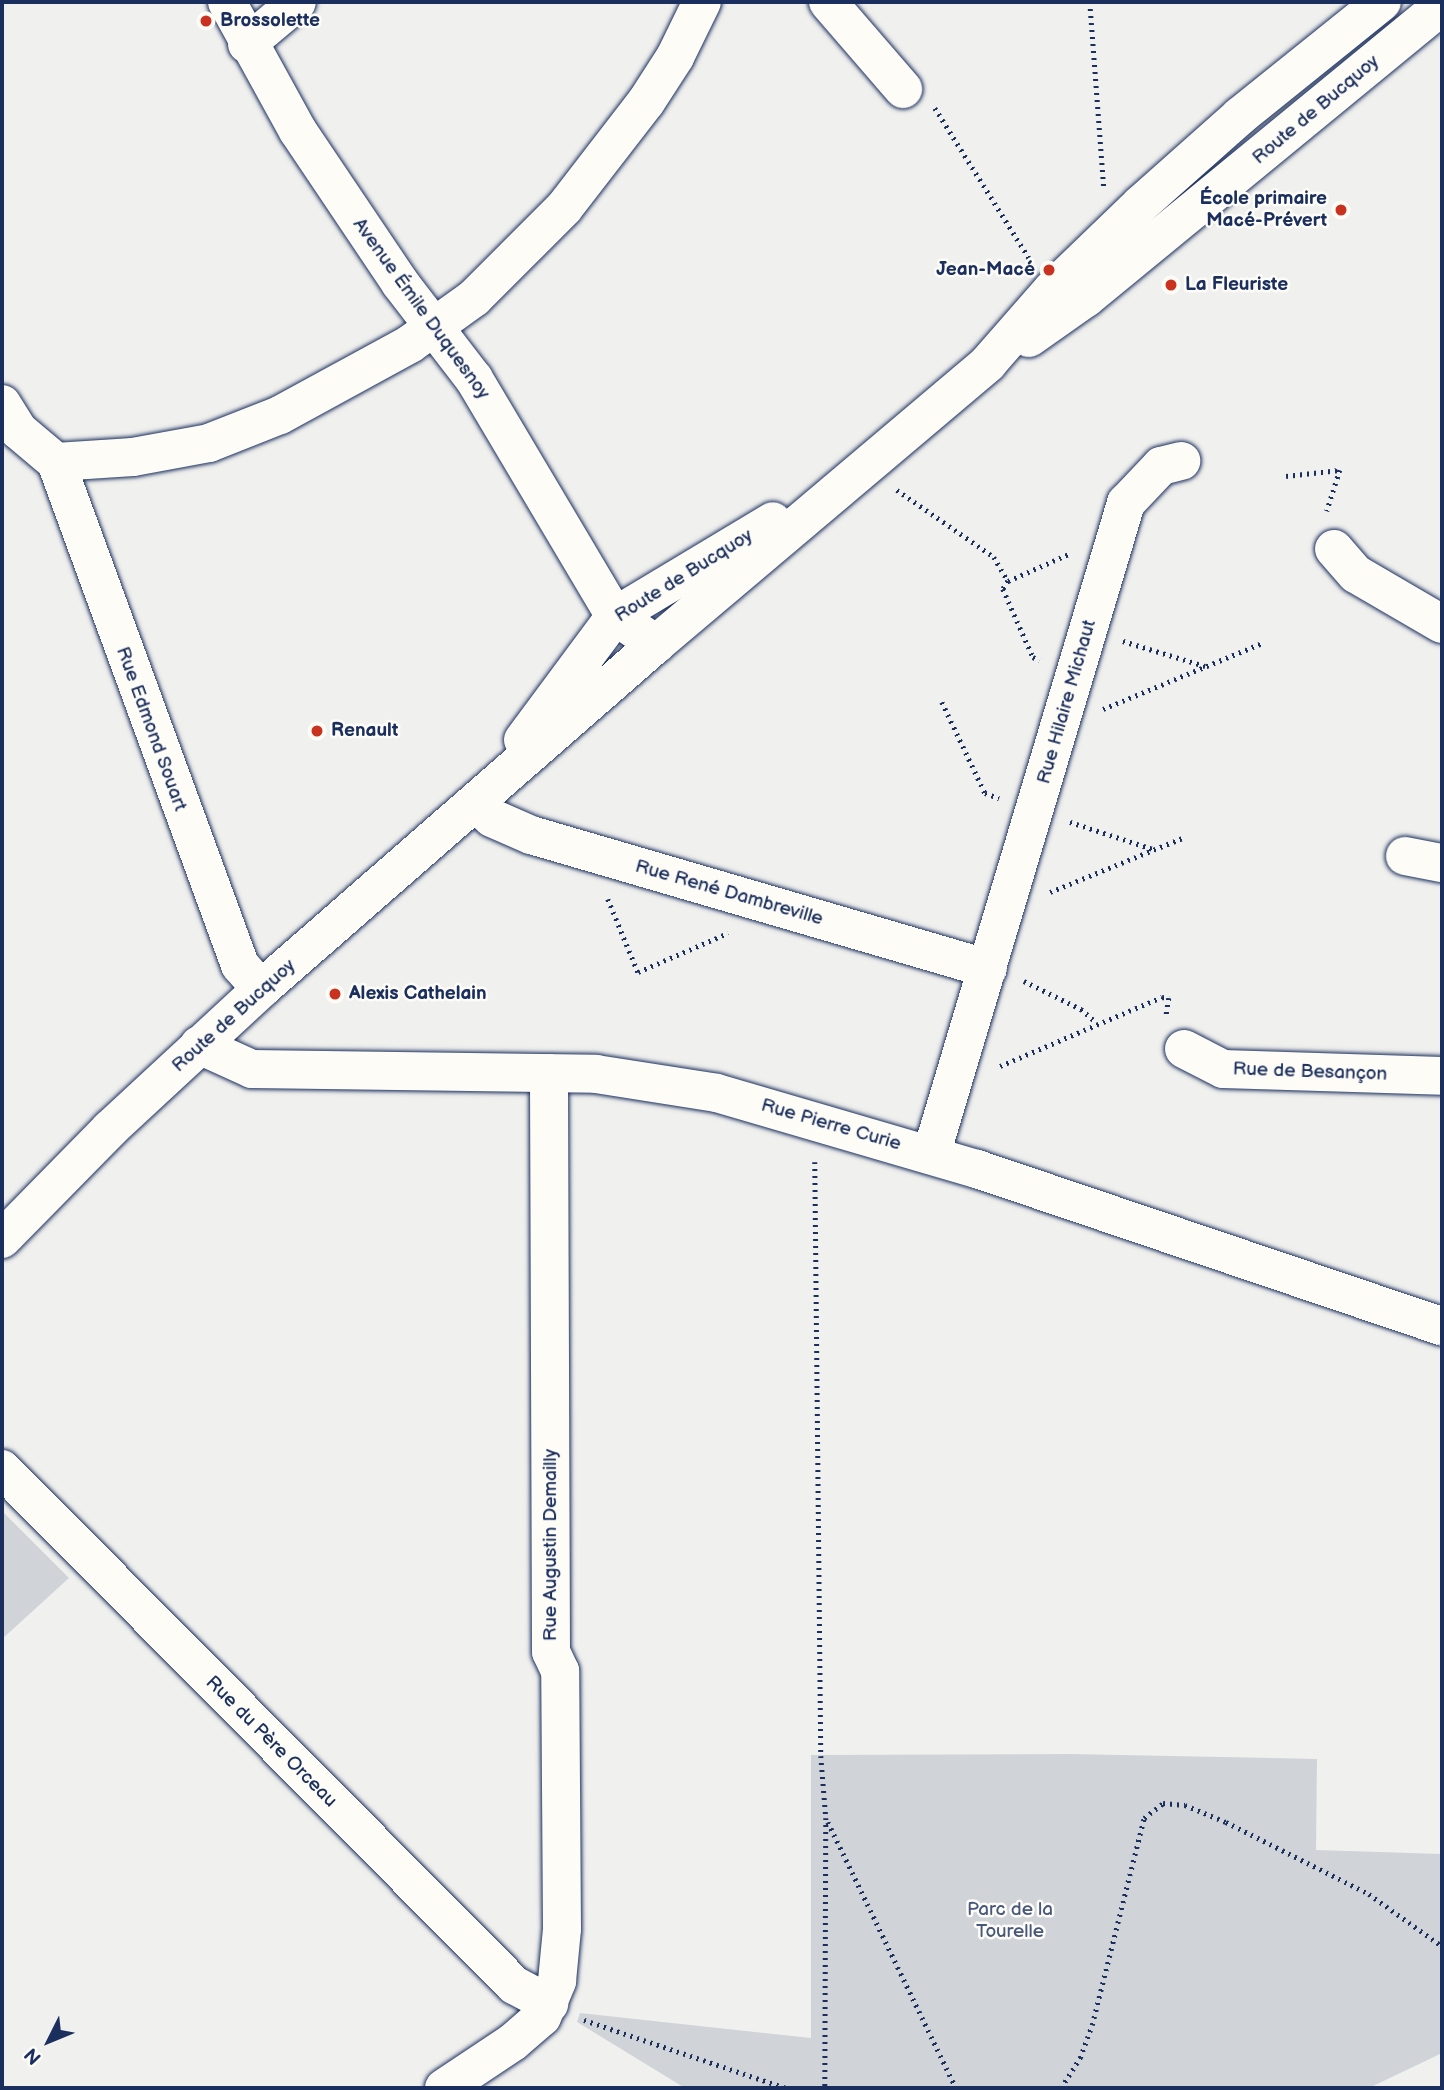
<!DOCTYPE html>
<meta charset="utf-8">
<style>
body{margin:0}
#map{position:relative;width:1444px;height:2090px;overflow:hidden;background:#f0f0ee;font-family:"Balsamiq Sans",sans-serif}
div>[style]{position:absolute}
.green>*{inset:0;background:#d0d3d8}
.path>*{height:4.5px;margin-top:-2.25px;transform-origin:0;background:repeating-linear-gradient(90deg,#1b2f5e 0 2px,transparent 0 7px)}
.roads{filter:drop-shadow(0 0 2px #1b2f5e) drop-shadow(0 0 2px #1b2f5e)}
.minor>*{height:38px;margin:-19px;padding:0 19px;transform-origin:19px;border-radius:19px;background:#fdfcf7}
.major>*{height:38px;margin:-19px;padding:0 19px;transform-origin:19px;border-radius:19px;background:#fdfcf7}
.dots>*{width:19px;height:19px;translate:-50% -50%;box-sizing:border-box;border:4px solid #fdfcf7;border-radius:50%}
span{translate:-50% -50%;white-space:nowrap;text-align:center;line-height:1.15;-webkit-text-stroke:5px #fdfcf7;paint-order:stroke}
.poi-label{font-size:19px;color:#1b2f5e;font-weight:700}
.left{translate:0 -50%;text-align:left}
.right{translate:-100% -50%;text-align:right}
.street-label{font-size:19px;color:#1b2f5e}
.park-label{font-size:19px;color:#48587c}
.frame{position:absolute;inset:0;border:4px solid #1b2f5e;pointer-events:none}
.north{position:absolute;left:14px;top:2006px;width:70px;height:70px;-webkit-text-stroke:5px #fdfcf7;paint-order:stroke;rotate:227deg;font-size:19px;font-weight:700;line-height:28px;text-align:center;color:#1b2f5e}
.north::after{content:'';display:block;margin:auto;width:24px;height:32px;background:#1b2f5e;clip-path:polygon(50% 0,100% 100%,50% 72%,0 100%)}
</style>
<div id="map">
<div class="green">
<div style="clip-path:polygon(2px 1511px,69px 1578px,2px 1639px)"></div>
<div style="clip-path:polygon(1071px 1754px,1317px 1759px,1316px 1850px,1442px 1854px,1442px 2053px,1369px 2088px,685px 2088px,577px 2022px,580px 2013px,811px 2038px,811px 1755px)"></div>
</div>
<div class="path">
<div style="left:1090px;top:2px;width:187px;rotate:85.7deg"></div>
<div style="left:935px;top:108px;width:177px;rotate:57.9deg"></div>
<div style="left:1286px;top:476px;width:54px;rotate:-6.3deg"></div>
<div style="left:1340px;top:470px;width:43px;rotate:107.6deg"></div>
<div style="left:897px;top:490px;width:118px;rotate:34.6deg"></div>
<div style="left:994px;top:557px;width:28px;rotate:60deg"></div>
<div style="left:1008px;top:581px;width:67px;rotate:-23.9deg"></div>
<div style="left:1008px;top:581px;width:9px;rotate:122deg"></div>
<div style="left:1003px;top:589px;width:74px;rotate:66.2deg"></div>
<div style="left:1033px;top:657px;width:7px;rotate:27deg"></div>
<div style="left:1123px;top:641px;width:86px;rotate:17deg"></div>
<div style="left:942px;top:702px;width:101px;rotate:64.7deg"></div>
<div style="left:985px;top:793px;width:15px;rotate:20deg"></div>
<div style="left:1103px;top:709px;width:172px;rotate:-22.5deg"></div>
<div style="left:1070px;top:822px;width:90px;rotate:18deg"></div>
<div style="left:1050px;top:892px;width:146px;rotate:-22.2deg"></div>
<div style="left:608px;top:899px;width:79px;rotate:67.7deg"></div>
<div style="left:638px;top:972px;width:98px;rotate:-23.4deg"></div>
<div style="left:1024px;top:981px;width:64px;rotate:26.2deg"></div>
<div style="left:1081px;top:1009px;width:20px;rotate:41deg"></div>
<div style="left:1000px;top:1066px;width:176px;rotate:-23.1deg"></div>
<div style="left:1162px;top:997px;width:7px;rotate:8deg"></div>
<div style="left:1169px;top:998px;width:18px;rotate:99deg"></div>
<div style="left:815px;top:1162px;width:594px;rotate:89.42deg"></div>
<div style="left:821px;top:1756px;width:62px;rotate:85.4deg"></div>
<div style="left:826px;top:1818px;width:270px;rotate:90.2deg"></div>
<div style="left:828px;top:1822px;width:295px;rotate:64.3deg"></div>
<div style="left:584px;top:2020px;width:213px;rotate:18.6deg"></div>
<div style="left:1061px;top:2088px;width:36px;rotate:-58deg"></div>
<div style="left:1080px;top:2058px;width:35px;rotate:-70deg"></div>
<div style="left:1092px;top:2025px;width:213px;rotate:-75.9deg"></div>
<div style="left:1144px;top:1818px;width:24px;rotate:-38deg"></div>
<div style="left:1163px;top:1803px;width:22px;rotate:5deg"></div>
<div style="left:1185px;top:1805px;width:44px;rotate:22.5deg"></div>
<div style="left:1226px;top:1822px;width:160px;rotate:26.7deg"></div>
<div style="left:1369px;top:1894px;width:90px;rotate:35.5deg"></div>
</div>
<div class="roads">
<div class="minor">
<div style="left:227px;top:2px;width:147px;rotate:61.2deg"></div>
<div style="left:298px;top:131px;width:183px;rotate:56.1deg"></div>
<div style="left:400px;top:283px;width:121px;rotate:52.4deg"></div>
<div style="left:474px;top:379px;width:276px;rotate:59.3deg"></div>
<div style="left:615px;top:616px;width:50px;rotate:34.3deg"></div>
<div style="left:828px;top:2px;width:115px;rotate:49.2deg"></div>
<div style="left:247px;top:44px;width:65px;rotate:-40deg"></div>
<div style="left:2px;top:404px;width:31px;rotate:58deg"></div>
<div style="left:18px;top:430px;width:50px;rotate:40.1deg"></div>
<div style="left:56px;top:462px;width:77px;rotate:-3.7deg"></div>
<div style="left:133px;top:457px;width:77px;rotate:-10.4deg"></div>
<div style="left:209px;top:443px;width:76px;rotate:-21.5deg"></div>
<div style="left:280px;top:415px;width:148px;rotate:-28.6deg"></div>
<div style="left:410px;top:344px;width:79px;rotate:-35.7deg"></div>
<div style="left:474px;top:298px;width:127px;rotate:-45deg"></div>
<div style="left:564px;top:208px;width:134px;rotate:-52.3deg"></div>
<div style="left:646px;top:102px;width:54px;rotate:-57.2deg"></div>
<div style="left:675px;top:57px;width:61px;rotate:-63.9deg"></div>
<div style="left:56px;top:462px;width:536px;rotate:69.91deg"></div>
<div style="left:240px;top:965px;width:32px;rotate:49deg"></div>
<div style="left:1334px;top:549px;width:33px;rotate:49deg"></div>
<div style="left:1356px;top:574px;width:99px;rotate:30.2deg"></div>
<div style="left:476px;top:804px;width:21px;rotate:41deg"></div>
<div style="left:492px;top:818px;width:43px;rotate:23.6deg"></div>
<div style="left:531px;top:835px;width:476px;rotate:16.3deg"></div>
<div style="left:1405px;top:856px;width:38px;rotate:11deg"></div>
<div style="left:199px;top:1045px;width:58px;rotate:24.4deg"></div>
<div style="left:252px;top:1069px;width:344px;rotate:0.8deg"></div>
<div style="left:596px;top:1074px;width:122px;rotate:8.9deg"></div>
<div style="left:717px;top:1093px;width:271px;rotate:16.3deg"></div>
<div style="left:977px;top:1169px;width:491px;rotate:18.7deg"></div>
<div style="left:1184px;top:1049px;width:44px;rotate:27.1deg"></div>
<div style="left:1223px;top:1069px;width:219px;rotate:1.8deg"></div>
<div style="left:931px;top:1155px;width:681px;rotate:-73.35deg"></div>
<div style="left:1126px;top:503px;width:51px;rotate:-46.6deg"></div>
<div style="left:1161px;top:466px;width:21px;rotate:-14deg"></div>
<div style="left:2px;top:1469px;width:727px;rotate:45.22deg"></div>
<div style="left:514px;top:1985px;width:40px;rotate:28deg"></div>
<div style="left:444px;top:2088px;width:83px;rotate:-33.7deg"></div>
<div style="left:513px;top:2042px;width:38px;rotate:-41deg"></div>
<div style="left:542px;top:2017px;width:39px;rotate:-67deg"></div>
<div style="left:557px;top:1981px;width:52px;rotate:-84.5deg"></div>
<div style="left:562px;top:1929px;width:258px;rotate:-90.4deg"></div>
<div style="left:560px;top:1671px;width:21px;rotate:-115deg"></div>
<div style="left:551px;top:1652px;width:579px;rotate:-90.2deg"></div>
</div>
<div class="major">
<div style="left:1029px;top:338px;width:70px;rotate:-35.1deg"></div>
<div style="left:1086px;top:298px;width:460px;rotate:-39.4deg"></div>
<div style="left:523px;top:740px;width:154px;rotate:-53.4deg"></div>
<div style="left:615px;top:616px;width:184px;rotate:-31deg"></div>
<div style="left:2px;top:1239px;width:154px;rotate:-45.5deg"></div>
<div style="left:110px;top:1129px;width:206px;rotate:-42.8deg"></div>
<div style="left:261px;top:989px;width:524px;rotate:-41.13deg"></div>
<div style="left:656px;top:644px;width:435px;rotate:-40.2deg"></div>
<div style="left:988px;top:363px;width:97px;rotate:-48.8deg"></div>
<div style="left:1052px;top:290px;width:124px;rotate:-44deg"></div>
<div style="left:1141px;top:204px;width:132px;rotate:-41.6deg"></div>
<div style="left:1240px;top:116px;width:182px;rotate:-38.8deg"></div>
</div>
</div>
<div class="dots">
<div style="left:206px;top:21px;background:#c8321e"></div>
<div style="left:1341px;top:210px;background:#c8321e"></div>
<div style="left:1049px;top:270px;background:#c8321e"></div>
<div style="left:1171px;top:285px;background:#c8321e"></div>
<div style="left:317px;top:731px;background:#c8321e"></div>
<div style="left:335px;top:994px;background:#c8321e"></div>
</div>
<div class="poi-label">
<span class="left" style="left:220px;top:21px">Brossolette</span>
<span class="right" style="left:1327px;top:210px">École primaire<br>Macé-Prévert</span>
<span class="right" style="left:1035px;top:270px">Jean-Macé</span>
<span class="left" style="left:1185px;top:285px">La Fleuriste</span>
<span class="left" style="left:331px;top:731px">Renault</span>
<span class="left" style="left:349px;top:994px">Alexis Cathelain</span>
</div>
<div class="street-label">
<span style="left:1316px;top:110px;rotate:-40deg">Route de Bucquoy</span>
<span style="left:421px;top:309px;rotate:54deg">Avenue Émile Duquesnoy</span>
<span style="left:684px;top:576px;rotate:-32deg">Route de Bucquoy</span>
<span style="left:1067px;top:702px;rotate:-74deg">Rue Hilaire Michaut</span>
<span style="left:151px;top:729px;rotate:70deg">Rue Edmond Souart</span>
<span style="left:729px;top:893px;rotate:16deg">Rue René Dambreville</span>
<span style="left:234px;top:1016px;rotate:-42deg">Route de Bucquoy</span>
<span style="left:1310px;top:1072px;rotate:2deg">Rue de Besançon</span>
<span style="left:831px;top:1125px;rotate:16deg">Rue Pierre Curie</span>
<span style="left:551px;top:1545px;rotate:-90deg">Rue Augustin Demailly</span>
<span style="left:271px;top:1742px;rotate:45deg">Rue du Père Orceau</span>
</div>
<div class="park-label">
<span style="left:1010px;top:1921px">Parc de la<br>Tourelle</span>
</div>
<div class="frame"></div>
<div class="north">N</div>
</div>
